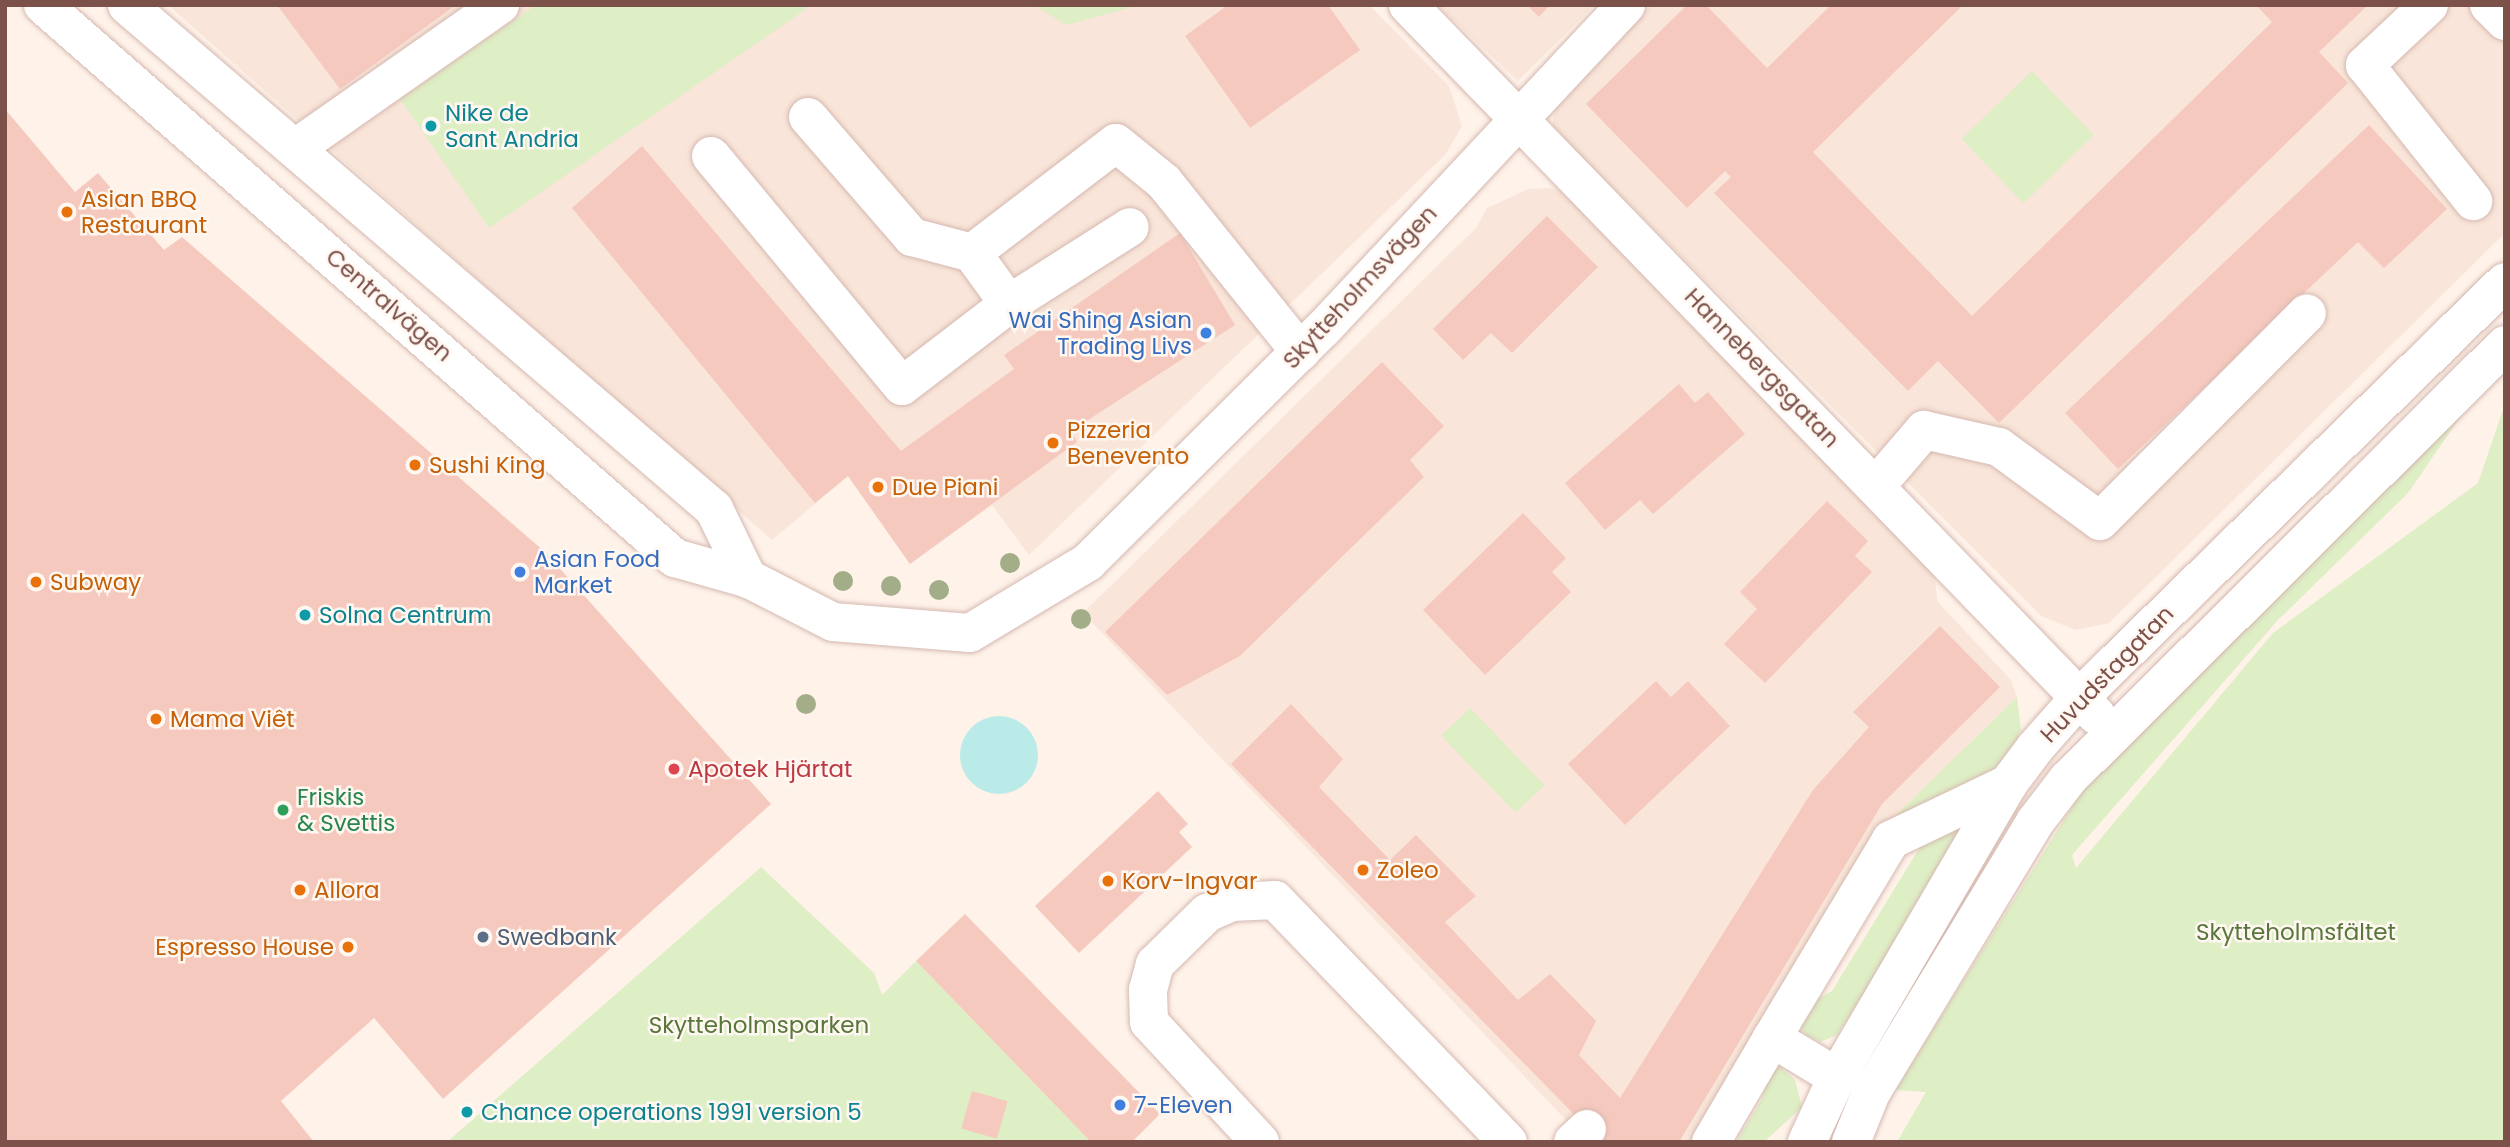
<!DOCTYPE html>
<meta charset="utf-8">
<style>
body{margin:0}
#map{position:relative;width:2510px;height:1147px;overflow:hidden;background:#fef2e9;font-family:Poppins,sans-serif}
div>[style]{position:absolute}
.residential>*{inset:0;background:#f9e5d9}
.green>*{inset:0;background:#deeec5;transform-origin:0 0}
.water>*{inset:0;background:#bbebe8}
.round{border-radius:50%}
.building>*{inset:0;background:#f6c9be;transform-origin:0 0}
.roads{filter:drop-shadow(0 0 2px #d5b8b0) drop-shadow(0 0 2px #d5b8b0)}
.minor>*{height:38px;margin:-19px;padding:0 19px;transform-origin:19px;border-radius:19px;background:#fff}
.trees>*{width:20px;height:20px;margin:-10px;border-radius:50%;background:#a3ae89}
.dots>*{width:19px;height:19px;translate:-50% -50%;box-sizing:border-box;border:4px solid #fff7f1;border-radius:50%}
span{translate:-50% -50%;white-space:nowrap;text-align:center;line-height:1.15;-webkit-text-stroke:5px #fff7f1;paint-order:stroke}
.culture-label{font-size:23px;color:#0d838f}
.left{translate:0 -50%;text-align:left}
.food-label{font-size:23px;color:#c56008}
.right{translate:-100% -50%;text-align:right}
.street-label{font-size:23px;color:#7c5149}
.shop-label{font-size:23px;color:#366cbe}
.health-label{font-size:23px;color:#be3a42}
.leisure-label{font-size:23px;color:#27864d}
.park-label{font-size:23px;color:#58773b}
.service-label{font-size:23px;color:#4e5e75}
.frame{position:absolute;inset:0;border:7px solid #7c5149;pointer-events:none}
</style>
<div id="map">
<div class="residential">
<div style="clip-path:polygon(168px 5px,1369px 5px,1449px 86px,1462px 126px,1445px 155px,1029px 555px,992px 505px,910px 564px,848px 476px,772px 540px)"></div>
<div style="clip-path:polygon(1437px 5px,1595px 5px,1518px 81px)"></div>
<div style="clip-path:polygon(1650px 5px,2505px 5px,2505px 233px,2109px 623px,2076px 630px,2041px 616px,1552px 127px,1556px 101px)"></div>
<div style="clip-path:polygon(1550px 188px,1566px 192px,1935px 573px,1937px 601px,2011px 680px,2017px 697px,1891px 820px,1697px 1142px,1587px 1142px,1083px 613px,1476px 228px,1487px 208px,1528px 189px)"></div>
</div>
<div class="green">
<div style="clip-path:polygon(536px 5px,812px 5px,489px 228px,400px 99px)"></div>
<div style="clip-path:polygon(1034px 5px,1140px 5px,1066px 25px)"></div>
<div style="left:2032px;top:71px;width:89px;height:98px;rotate:46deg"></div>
<div style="clip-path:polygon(2505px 404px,2505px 1142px,1897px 1142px,1926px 1092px,1895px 1090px,2087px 783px,2463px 413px,2408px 493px,2277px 621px,2072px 855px,2076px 868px,2273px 633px,2478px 483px)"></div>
<div style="clip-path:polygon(2017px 697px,2021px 730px,2008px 762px,1891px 820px)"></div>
<div style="left:1470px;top:708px;width:107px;height:40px;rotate:46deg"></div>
<div style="clip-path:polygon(1957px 826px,1967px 832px,1837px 1035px,1820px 1042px,1806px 1035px,1799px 1025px,1803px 1007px,1832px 991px,1920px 847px)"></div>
<div style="clip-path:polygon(761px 867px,874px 973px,882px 995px,916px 961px,1091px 1142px,447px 1142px)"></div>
<div style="clip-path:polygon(1780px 1067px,1795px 1080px,1802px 1107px,1764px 1142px,1736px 1142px,1762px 1099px,1769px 1071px)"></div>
</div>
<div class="water">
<div class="round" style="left:960px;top:716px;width:78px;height:78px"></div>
</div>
<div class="building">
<div style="clip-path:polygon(277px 5px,456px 5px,340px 89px)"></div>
<div style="clip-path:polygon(1228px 5px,1328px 5px,1360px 50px,1250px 128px,1185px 36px)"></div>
<div style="clip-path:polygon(1527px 5px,1550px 5px,1539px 17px)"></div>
<div style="clip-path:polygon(1687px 5px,1706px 5px,1767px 68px,1831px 5px,1963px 5px,1813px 152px,1972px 316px,2272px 22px,2256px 5px,2368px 5px,2319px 52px,2348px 83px,1999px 423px,1938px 361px,1908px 391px,1714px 193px,1731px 177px,1725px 171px,1687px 208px,1586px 104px)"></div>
<div style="clip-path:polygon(5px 109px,75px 192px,98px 173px,164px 250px,182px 237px,545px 552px,771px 804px,443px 1099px,374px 1018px,281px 1101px,314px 1142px,5px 1142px)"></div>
<div style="clip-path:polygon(2369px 125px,2447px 209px,2384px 268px,2358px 242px,2118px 469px,2065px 413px)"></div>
<div style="clip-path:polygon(642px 146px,901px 451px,1014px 369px,1004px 355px,1180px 233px,1235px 325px,1071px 431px,1077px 442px,910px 564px,848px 476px,815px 503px,572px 208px)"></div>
<div style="clip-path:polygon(1547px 216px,1598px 267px,1512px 353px,1491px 333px,1463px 360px,1433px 329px)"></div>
<div style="clip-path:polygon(1382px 362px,1444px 426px,1410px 460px,1424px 477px,1240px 656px,1167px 695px,1105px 632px)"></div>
<div style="clip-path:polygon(1679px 384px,1695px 403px,1708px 392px,1745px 434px,1653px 514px,1640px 500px,1605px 530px,1565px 483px)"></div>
<div style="clip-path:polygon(1827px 501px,1868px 541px,1855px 556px,1872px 572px,1765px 683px,1724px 644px,1757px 609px,1740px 592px)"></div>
<div style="clip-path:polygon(1523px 513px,1566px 558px,1552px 572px,1571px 592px,1485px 675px,1423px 610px)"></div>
<div style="clip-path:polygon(1940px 626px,2000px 687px,1882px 804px,1679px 1142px,1601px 1142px,1231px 764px,1291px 704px,1343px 759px,1319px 787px,1390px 860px,1416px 835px,1476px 896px,1445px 922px,1518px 1000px,1550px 974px,1596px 1021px,1579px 1055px,1620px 1098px,1813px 790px,1869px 727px,1853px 712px)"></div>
<div style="clip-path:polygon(1656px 681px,1671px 697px,1688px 681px,1730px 726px,1625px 825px,1568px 764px)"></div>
<div style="clip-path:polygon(1158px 791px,1188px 824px,1179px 832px,1192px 847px,1079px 953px,1035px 906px)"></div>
<div style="clip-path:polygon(965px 914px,1160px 1114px,1132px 1142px,1091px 1142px,916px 961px)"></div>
<div style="left:972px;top:1091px;width:37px;height:39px;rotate:16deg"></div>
</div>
<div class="roads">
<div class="minor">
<div style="left:43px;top:5px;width:840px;rotate:41.19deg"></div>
<div style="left:675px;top:558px;width:77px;rotate:15.8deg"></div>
<div style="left:749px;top:579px;width:94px;rotate:27.1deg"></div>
<div style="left:833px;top:622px;width:137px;rotate:4.6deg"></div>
<div style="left:970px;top:633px;width:138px;rotate:-31deg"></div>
<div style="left:1088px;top:562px;width:330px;rotate:-44.8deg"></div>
<div style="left:1322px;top:330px;width:445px;rotate:-46.9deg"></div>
<div style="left:127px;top:5px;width:774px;rotate:40.65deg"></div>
<div style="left:714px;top:509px;width:78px;rotate:64.1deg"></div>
<div style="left:1408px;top:5px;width:989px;rotate:45.9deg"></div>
<div style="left:2429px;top:5px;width:88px;rotate:136.8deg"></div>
<div style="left:2365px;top:65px;width:174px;rotate:51.5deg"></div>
<div style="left:2489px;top:5px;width:23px;rotate:45deg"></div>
<div style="left:808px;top:117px;width:159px;rotate:49.1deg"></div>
<div style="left:912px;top:237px;width:62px;rotate:14.9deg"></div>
<div style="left:972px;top:253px;width:181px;rotate:-37.4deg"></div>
<div style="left:1116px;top:143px;width:62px;rotate:39.1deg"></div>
<div style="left:1164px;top:182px;width:218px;rotate:51.3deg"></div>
<div style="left:297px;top:147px;width:248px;rotate:-35deg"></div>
<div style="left:711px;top:156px;width:299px;rotate:50.3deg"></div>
<div style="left:902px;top:386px;width:135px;rotate:-37.5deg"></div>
<div style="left:1009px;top:304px;width:143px;rotate:-32.5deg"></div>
<div style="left:972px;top:253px;width:63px;rotate:54deg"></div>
<div style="left:1876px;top:486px;width:74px;rotate:-49.4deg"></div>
<div style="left:1924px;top:430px;width:77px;rotate:12.8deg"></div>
<div style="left:1999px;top:447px;width:125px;rotate:36.2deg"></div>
<div style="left:2100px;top:521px;width:293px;rotate:-45.1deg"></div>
<div style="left:1772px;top:1038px;width:231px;rotate:-59deg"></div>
<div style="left:1891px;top:840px;width:130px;rotate:-25.6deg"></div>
<div style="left:1260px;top:1142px;width:163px;rotate:-132.8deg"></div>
<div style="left:1149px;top:1022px;width:32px;rotate:-92deg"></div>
<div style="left:1148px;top:990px;width:27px;rotate:-75deg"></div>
<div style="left:1155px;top:964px;width:73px;rotate:-44.4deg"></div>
<div style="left:1207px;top:913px;width:27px;rotate:-24deg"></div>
<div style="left:1232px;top:902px;width:43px;rotate:-2.7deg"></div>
<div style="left:1275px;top:900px;width:336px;rotate:46.1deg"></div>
<div style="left:1573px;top:1142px;width:19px;rotate:-43deg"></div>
<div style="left:1711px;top:1142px;width:121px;rotate:-59.6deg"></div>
<div style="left:1772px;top:1038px;width:76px;rotate:31deg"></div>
<div style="left:1807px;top:1142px;width:72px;rotate:-65.2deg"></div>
<div style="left:1837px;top:1077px;width:339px;rotate:-59.7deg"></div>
<div style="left:2008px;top:784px;width:45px;rotate:-53.1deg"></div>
<div style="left:2035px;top:748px;width:67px;rotate:-48.7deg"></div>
<div style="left:2079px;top:698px;width:595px;rotate:-44.32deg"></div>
<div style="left:1851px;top:1142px;width:53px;rotate:-67.8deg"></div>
<div style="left:1871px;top:1093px;width:317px;rotate:-58.8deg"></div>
<div style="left:2035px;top:822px;width:54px;rotate:-52.5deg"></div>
<div style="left:2068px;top:779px;width:616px;rotate:-44.8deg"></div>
</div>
</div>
<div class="trees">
<div style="left:1010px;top:563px"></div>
<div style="left:843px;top:581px"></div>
<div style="left:891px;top:586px"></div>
<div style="left:939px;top:590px"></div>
<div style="left:1081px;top:619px"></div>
<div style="left:806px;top:704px"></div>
</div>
<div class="dots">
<div style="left:431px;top:126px;background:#0f9aa8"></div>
<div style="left:67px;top:212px;background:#e8710a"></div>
<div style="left:1206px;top:333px;background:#3f7fe0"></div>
<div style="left:1053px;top:443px;background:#e8710a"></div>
<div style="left:415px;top:465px;background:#e8710a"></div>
<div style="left:878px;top:487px;background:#e8710a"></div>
<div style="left:520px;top:572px;background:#3f7fe0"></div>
<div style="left:36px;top:582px;background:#e8710a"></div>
<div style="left:305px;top:615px;background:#0f9aa8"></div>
<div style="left:156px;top:719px;background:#e8710a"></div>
<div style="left:674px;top:769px;background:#e0444e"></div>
<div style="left:283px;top:810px;background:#2e9e5b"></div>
<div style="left:1363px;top:870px;background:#e8710a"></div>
<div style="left:1108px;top:881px;background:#e8710a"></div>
<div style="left:300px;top:890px;background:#e8710a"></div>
<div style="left:483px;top:937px;background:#5c6f8a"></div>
<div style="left:348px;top:947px;background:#e8710a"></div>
<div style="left:1120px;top:1105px;background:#3f7fe0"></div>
<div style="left:467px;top:1112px;background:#0f9aa8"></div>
</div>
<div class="culture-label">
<span class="left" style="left:445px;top:126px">Nike de<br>Sant Andria</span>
<span class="left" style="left:319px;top:615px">Solna Centrum</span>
<span class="left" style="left:481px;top:1112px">Chance operations 1991 version 5</span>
</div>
<div class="food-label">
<span class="left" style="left:81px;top:212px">Asian BBQ<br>Restaurant</span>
<span class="left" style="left:1067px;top:443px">Pizzeria<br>Benevento</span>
<span class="left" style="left:429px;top:465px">Sushi King</span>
<span class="left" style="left:892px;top:487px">Due Piani</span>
<span class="left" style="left:50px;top:582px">Subway</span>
<span class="left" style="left:170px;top:719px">Mama Viêt</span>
<span class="left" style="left:1377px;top:870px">Zoleo</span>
<span class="left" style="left:1122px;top:881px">Korv-Ingvar</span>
<span class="left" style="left:314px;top:890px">Allora</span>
<span class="right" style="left:334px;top:947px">Espresso House</span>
</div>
<div class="street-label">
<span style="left:1360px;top:287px;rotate:-47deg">Skytteholmsvägen</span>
<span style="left:389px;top:305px;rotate:41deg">Centralvägen</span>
<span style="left:1762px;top:368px;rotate:46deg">Hannebergsgatan</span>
<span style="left:2107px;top:674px;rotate:-46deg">Huvudstagatan</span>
</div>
<div class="shop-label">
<span class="right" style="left:1192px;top:333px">Wai Shing Asian<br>Trading Livs</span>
<span class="left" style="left:534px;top:572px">Asian Food<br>Market</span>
<span class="left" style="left:1134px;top:1105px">7-Eleven</span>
</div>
<div class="health-label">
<span class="left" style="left:688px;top:769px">Apotek Hjärtat</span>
</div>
<div class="leisure-label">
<span class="left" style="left:297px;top:810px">Friskis<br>&amp; Svettis</span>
</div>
<div class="park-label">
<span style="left:2296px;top:932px">Skytteholmsfältet</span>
<span style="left:759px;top:1025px">Skytteholmsparken</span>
</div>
<div class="service-label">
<span class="left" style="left:497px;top:937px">Swedbank</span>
</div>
<div class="frame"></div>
</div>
